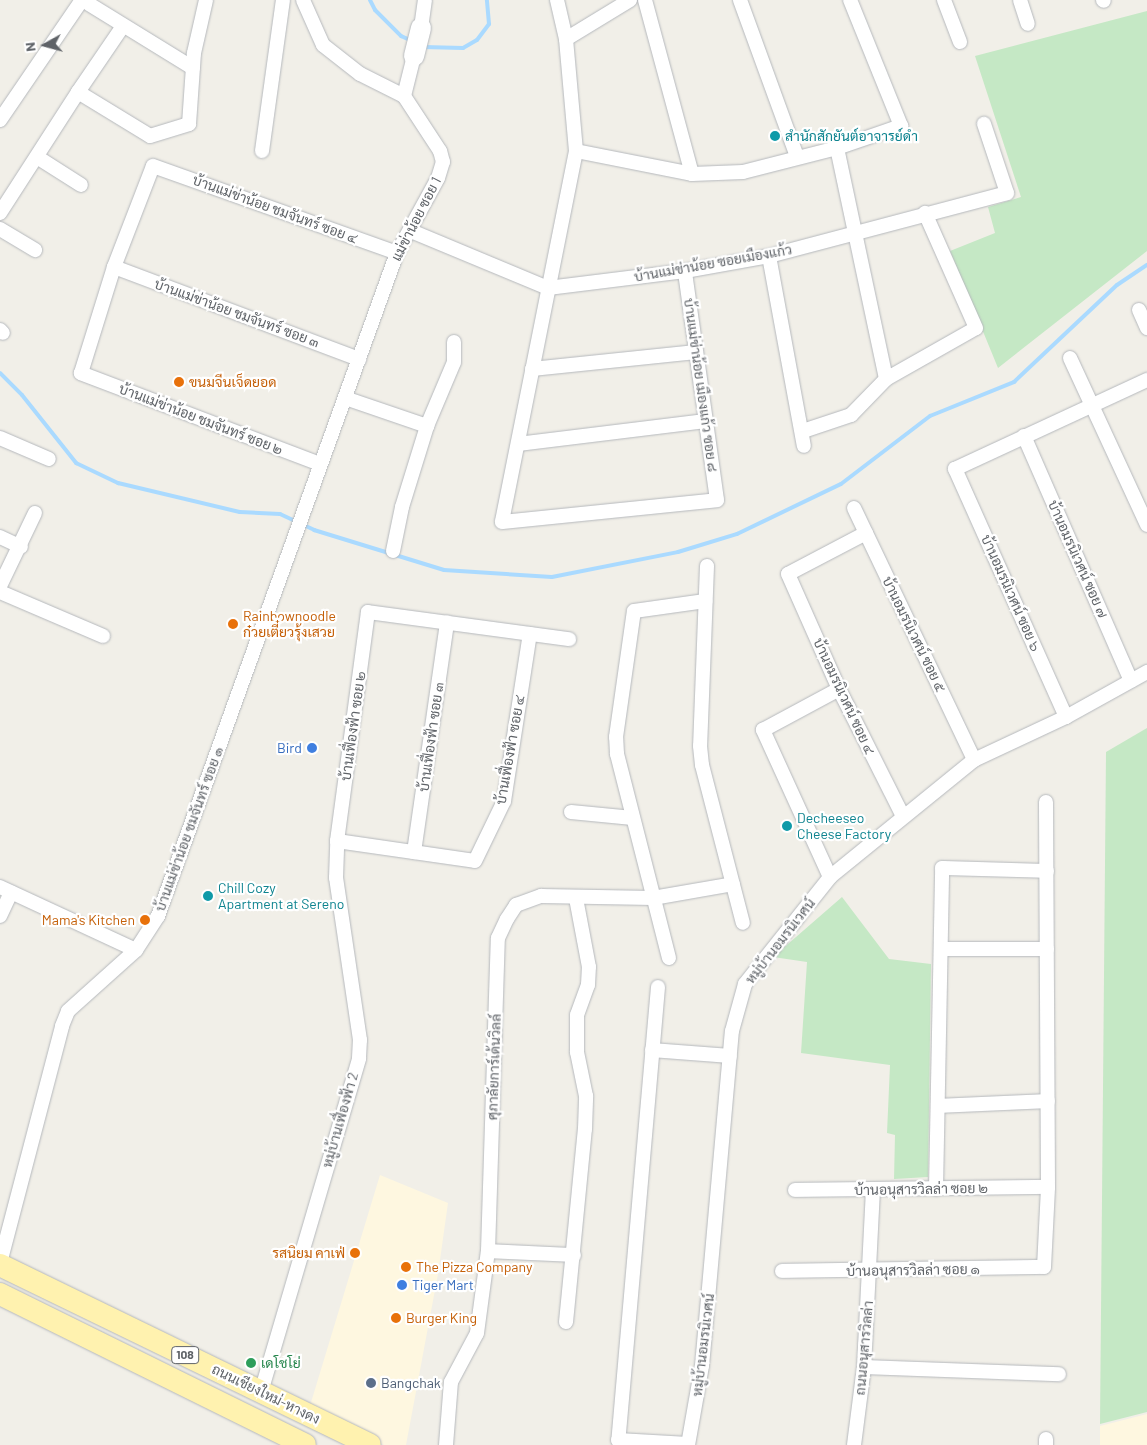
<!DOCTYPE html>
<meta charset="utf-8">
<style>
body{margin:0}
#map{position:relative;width:1147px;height:1445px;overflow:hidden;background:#f1efe8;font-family:Barlow,Sarabun,sans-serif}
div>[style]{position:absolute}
.commercial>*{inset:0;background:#fef7e0}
.green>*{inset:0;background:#c5e8c5}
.stream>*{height:4px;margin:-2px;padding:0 2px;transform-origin:2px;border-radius:2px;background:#aadaff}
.roads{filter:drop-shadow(0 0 1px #b5b8bc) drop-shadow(0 0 1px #b5b8bc)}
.street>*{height:14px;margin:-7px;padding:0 7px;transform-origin:7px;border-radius:7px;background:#fff}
.secondary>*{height:20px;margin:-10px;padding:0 10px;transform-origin:10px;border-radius:10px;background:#fff}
.primary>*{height:22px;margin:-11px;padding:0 11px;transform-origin:11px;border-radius:11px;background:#fff2af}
.dots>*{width:14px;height:14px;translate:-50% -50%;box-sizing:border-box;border:2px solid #fff;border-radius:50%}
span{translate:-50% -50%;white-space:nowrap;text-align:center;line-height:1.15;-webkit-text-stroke:4.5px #fff;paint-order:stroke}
.shield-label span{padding:1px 4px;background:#fff;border:1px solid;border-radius:4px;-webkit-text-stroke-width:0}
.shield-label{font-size:12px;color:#5f6368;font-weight:700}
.culture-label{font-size:14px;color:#0d838f}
.left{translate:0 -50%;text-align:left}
.street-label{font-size:14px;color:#5f6368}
.food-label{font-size:14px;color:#c56008}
.right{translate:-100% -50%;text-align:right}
.shop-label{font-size:14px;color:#366cbe}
.leisure-label{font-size:14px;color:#27864d}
.service-label{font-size:14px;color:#4e5e75}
.north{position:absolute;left:20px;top:20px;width:50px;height:50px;-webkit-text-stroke:4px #fff;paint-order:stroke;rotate:263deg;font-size:14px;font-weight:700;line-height:20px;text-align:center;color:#5f6368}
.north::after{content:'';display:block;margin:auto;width:18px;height:22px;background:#5f6368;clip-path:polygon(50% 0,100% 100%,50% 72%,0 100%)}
</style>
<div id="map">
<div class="commercial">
<div style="clip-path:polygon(380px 1175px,448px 1203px,438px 1274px,406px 1445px,384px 1445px,309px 1409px)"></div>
<div style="clip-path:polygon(1147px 1414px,1147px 1445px,1100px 1445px,1100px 1426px)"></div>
</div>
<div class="green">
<div style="clip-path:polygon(1147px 11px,1147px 251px,998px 368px,950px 251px,995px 233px,988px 207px,1021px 197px,975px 56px)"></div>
<div style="clip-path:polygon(1147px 728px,1147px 1412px,1100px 1424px,1106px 752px)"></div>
<div style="clip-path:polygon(842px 897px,889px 959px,931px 964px,928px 1177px,894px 1179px,895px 1135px,887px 1133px,890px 1065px,801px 1053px,807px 962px,773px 957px)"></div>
</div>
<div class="stream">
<div style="left:370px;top:0;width:11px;rotate:63deg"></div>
<div style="left:375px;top:10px;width:37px;rotate:45deg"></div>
<div style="left:401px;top:36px;width:12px;rotate:24deg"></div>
<div style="left:423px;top:47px;width:40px;rotate:1.4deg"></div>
<div style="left:463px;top:48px;width:16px;rotate:-30deg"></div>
<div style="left:477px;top:40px;width:20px;rotate:-53deg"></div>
<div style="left:489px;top:24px;width:24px;rotate:-95deg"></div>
<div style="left:0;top:373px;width:31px;rotate:45deg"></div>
<div style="left:22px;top:395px;width:87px;rotate:51.5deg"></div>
<div style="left:76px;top:463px;width:47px;rotate:25.5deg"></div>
<div style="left:118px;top:483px;width:125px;rotate:13.4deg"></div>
<div style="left:240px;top:512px;width:40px;rotate:2.9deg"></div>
<div style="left:280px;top:514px;width:38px;rotate:25deg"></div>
<div style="left:314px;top:530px;width:136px;rotate:17.1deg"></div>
<div style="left:444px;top:570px;width:108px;rotate:3.7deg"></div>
<div style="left:552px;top:577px;width:128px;rotate:-11.2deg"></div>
<div style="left:678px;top:552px;width:62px;rotate:-17deg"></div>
<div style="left:737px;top:534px;width:115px;rotate:-25.7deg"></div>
<div style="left:841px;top:484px;width:112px;rotate:-37.4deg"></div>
<div style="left:930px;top:416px;width:91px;rotate:-22deg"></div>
<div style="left:1014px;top:382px;width:141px;rotate:-43.3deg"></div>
<div style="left:1117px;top:285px;width:36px;rotate:-34deg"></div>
</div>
<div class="roads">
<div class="street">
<div style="left:557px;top:0;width:40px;rotate:77deg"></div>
<div style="left:566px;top:39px;width:112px;rotate:84.9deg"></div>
<div style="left:576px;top:151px;width:378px;rotate:101.3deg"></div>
<div style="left:502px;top:522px;width:216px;rotate:-5.8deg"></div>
<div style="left:717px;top:500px;width:231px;rotate:-98deg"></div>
<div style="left:645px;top:0;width:180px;rotate:74.9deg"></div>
<div style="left:740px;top:0;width:167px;rotate:70deg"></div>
<div style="left:944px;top:0;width:45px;rotate:69.1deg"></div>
<div style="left:1020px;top:0;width:25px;rotate:72deg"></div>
<div style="left:1103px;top:0;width:1px;rotate:45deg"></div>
<div style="left:89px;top:4px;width:122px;rotate:31.6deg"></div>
<div style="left:421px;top:28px;width:28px;rotate:-82deg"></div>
<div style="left:566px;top:39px;width:75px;rotate:-31.4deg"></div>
<div style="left:78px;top:92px;width:80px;rotate:-55.7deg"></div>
<div style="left:404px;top:96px;width:41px;rotate:-76deg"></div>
<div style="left:0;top:120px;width:145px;rotate:-55.7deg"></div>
<div style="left:837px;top:148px;width:236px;rotate:78deg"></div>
<div style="left:262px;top:151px;width:152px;rotate:-82.1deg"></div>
<div style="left:576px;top:151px;width:118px;rotate:11.2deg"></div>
<div style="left:692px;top:174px;width:51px;rotate:-2.2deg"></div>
<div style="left:743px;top:172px;width:97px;rotate:-14.3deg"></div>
<div style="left:837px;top:148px;width:68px;rotate:-19deg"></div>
<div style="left:901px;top:126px;width:136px;rotate:-112deg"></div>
<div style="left:37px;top:157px;width:52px;rotate:32.5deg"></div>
<div style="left:0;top:213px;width:144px;rotate:-57.2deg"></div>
<div style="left:78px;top:92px;width:84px;rotate:31.4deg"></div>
<div style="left:150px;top:136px;width:41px;rotate:-17.1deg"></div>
<div style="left:189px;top:124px;width:71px;rotate:-86deg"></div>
<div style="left:194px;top:53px;width:54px;rotate:-77.2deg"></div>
<div style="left:0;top:229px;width:41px;rotate:31deg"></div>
<div style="left:411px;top:231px;width:148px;rotate:22.6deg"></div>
<div style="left:548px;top:288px;width:138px;rotate:-7.1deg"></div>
<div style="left:685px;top:271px;width:85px;rotate:-10.1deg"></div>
<div style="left:769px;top:256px;width:246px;rotate:-14.8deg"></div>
<div style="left:1007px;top:193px;width:73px;rotate:-108.4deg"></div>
<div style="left:769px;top:256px;width:193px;rotate:79.6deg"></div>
<div style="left:114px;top:267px;width:262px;rotate:20.6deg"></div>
<div style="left:1139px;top:310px;width:20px;rotate:66deg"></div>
<div style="left:0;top:330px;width:4px;rotate:45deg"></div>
<div style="left:1070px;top:358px;width:184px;rotate:65.2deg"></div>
<div style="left:532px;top:369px;width:165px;rotate:-5.9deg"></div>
<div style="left:345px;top:398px;width:87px;rotate:18.9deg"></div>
<div style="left:803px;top:431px;width:51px;rotate:-18.4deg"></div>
<div style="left:851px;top:415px;width:50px;rotate:-45.8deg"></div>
<div style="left:886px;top:379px;width:103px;rotate:-29.5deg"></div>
<div style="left:976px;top:328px;width:126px;rotate:-113.9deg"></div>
<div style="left:1024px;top:436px;width:267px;rotate:66.4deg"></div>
<div style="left:0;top:438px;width:53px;rotate:23.2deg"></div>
<div style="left:518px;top:444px;width:189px;rotate:-7deg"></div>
<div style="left:320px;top:464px;width:256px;rotate:-159.2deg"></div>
<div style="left:81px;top:373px;width:111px;rotate:-72.7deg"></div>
<div style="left:114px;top:267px;width:108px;rotate:-68.9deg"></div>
<div style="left:153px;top:166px;width:259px;rotate:19.6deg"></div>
<div style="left:854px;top:508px;width:279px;rotate:64.5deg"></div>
<div style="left:866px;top:533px;width:88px;rotate:152.3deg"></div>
<div style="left:788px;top:574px;width:126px;rotate:66.1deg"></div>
<div style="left:839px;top:689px;width:142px;rotate:63.3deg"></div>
<div style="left:0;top:537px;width:23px;rotate:25deg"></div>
<div style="left:393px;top:551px;width:45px;rotate:-78.4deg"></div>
<div style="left:402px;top:507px;width:85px;rotate:-72.8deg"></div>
<div style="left:427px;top:426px;width:69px;rotate:-67.1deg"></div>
<div style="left:454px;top:362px;width:20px;rotate:-90deg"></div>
<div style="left:707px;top:566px;width:180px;rotate:92.2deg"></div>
<div style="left:700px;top:746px;width:19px;rotate:84deg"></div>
<div style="left:702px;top:765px;width:163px;rotate:75.5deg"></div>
<div style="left:0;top:586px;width:81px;rotate:-64.4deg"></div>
<div style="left:0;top:592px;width:112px;rotate:23.1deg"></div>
<div style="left:1066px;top:717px;width:272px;rotate:-114.1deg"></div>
<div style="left:955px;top:469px;width:212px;rotate:-24.9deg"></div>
<div style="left:571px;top:812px;width:62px;rotate:5.5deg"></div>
<div style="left:337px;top:841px;width:139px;rotate:8.2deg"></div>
<div style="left:475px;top:861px;width:67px;rotate:-64.2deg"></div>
<div style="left:504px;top:801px;width:169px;rotate:-81.2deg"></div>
<div style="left:414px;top:852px;width:232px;rotate:-81.8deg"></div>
<div style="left:830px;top:877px;width:162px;rotate:-114.5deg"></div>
<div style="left:763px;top:730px;width:86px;rotate:-28.3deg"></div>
<div style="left:0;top:887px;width:150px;rotate:24.9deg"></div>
<div style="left:0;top:916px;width:26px;rotate:-65deg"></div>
<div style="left:941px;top:949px;width:106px"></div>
<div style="left:669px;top:958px;width:211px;rotate:-104.3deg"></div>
<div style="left:617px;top:754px;width:17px;rotate:-93deg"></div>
<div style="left:616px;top:737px;width:127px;rotate:-81.9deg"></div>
<div style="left:634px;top:611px;width:72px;rotate:-8deg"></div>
<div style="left:658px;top:987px;width:455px;rotate:95deg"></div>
<div style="left:618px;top:1440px;width:70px;rotate:3.3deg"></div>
<div style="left:652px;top:1050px;width:78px;rotate:4.4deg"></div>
<div style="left:938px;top:1106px;width:110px;rotate:-2.6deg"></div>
<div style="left:936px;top:1189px;width:321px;rotate:-88.9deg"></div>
<div style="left:942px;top:868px;width:105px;rotate:1.6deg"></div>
<div style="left:795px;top:1190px;width:253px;rotate:-0.7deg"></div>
<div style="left:488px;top:1251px;width:86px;rotate:2.7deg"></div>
<div style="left:0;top:1263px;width:245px;rotate:-75.3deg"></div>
<div style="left:62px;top:1026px;width:16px;rotate:-68deg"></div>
<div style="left:68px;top:1011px;width:91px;rotate:-41.9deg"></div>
<div style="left:136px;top:950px;width:40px;rotate:-57.1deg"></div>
<div style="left:158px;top:916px;width:705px;rotate:-70.18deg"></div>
<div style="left:397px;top:253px;width:85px;rotate:-61.3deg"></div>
<div style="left:438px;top:178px;width:17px;rotate:-73deg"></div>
<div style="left:443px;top:162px;width:11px;rotate:-105deg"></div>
<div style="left:440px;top:151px;width:66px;rotate:-123.2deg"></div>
<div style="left:404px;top:96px;width:49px;rotate:-153.4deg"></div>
<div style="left:360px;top:74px;width:47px;rotate:-141.9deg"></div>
<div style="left:323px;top:45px;width:49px;rotate:-114deg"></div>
<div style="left:782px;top:1271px;width:262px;rotate:-0.9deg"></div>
<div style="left:1044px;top:1267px;width:80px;rotate:-87.1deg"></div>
<div style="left:1048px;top:1187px;width:385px;rotate:-90.3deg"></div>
<div style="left:566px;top:1322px;width:194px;rotate:-84.4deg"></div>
<div style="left:585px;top:1129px;width:33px;rotate:-88deg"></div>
<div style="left:586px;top:1096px;width:45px;rotate:-101.6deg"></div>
<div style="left:577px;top:1052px;width:37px;rotate:-90deg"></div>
<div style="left:577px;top:1015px;width:32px;rotate:-70deg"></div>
<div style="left:588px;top:985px;width:18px;rotate:-87deg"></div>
<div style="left:589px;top:967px;width:70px;rotate:-100.7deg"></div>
<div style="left:864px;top:1367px;width:195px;rotate:2.1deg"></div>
<div style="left:261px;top:1392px;width:348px;rotate:-73.6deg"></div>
<div style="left:359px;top:1058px;width:18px;rotate:-87deg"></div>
<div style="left:360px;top:1040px;width:164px;rotate:-98.4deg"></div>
<div style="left:336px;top:878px;width:37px;rotate:-88deg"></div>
<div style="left:337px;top:841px;width:231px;rotate:-82.3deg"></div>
<div style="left:368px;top:612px;width:203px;rotate:7.7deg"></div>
<div style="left:1046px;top:1439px;width:6px;rotate:90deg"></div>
<div style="left:446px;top:1445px;width:63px;rotate:-85.5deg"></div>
<div style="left:451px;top:1382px;width:55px;rotate:-62deg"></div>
<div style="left:477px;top:1333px;width:83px;rotate:-82.4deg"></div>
<div style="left:488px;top:1251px;width:313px;rotate:-88.2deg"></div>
<div style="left:498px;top:938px;width:21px;rotate:-65deg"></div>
<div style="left:507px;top:919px;width:17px;rotate:-57deg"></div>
<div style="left:516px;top:905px;width:27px;rotate:-20deg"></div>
<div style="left:541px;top:896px;width:112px;rotate:1deg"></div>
<div style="left:653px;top:898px;width:81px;rotate:-9.9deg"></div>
<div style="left:688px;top:1445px;width:80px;rotate:-80deg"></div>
<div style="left:702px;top:1366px;width:336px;rotate:-84.9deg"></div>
<div style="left:732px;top:1031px;width:49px;rotate:-74.5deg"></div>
<div style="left:745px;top:984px;width:137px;rotate:-51.5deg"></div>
<div style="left:830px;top:877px;width:186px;rotate:-39.1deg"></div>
<div style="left:974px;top:760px;width:102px;rotate:-25.1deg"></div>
<div style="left:1066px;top:717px;width:93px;rotate:-29.1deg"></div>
<div style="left:854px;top:1445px;width:79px;rotate:-82.7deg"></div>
<div style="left:864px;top:1367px;width:177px;rotate:-87.1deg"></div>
</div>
<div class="secondary">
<div style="left:414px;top:56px;width:29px;rotate:-76deg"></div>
</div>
<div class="primary">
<div style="left:0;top:1265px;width:411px;rotate:25.9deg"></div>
<div style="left:0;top:1294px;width:340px;rotate:26.3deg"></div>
</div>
</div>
<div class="dots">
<div style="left:775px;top:136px;background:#0f9aa8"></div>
<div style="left:179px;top:382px;background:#e8710a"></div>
<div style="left:233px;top:624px;background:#e8710a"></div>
<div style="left:312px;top:748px;background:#3f7fe0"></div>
<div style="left:787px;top:826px;background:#0f9aa8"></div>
<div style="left:208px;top:896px;background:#0f9aa8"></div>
<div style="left:145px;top:920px;background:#e8710a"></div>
<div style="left:355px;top:1253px;background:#e8710a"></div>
<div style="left:406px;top:1267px;background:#e8710a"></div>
<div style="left:402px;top:1285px;background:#3f7fe0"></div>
<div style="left:396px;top:1318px;background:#e8710a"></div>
<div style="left:251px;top:1363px;background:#2e9e5b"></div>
<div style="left:371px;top:1383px;background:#5c6f8a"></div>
</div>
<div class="shield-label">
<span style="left:185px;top:1355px">108</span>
</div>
<div class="culture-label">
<span class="left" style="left:785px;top:136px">สำนักสักยันต์อาจารย์ดำ</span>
<span class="left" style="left:797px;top:826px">Decheeseo<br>Cheese Factory</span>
<span class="left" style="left:218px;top:896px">Chill Cozy<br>Apartment at Sereno</span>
</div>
<div class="street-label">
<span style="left:275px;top:209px;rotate:20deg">บ้านแม่ข่าน้อย ชมจันทร์ ซอย ๔</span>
<span style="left:416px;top:219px;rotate:-63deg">แม่ข่าน้อย ซอย 1</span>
<span style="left:713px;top:263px;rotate:-10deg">บ้านแม่ข่าน้อย ซอยเมืองแก้ว</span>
<span style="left:237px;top:313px;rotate:20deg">บ้านแม่ข่าน้อย ชมจันทร์ ซอย ๓</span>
<span style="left:701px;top:385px;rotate:82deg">บ้านแม่ข่าน้อย เมืองแก้ว ซอย ๘</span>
<span style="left:201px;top:419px;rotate:21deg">บ้านแม่ข่าน้อย ชมจันทร์ ซอย ๒</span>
<span style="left:1078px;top:559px;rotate:66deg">บ้านอมรนิเวศน์ ซอย ๗</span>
<span style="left:1011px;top:593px;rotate:66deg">บ้านอมรนิเวศน์ ซอย ๖</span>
<span style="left:914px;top:634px;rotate:64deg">บ้านอมรนิเวศน์ ซอย ๕</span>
<span style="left:844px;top:696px;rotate:65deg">บ้านอมรนิเวศน์ ซอย ๔</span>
<span style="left:353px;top:726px;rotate:-82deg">บ้านเฟื่องฟ้า ซอย ๒</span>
<span style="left:431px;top:737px;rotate:-82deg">บ้านเฟื่องฟ้า ซอย ๓</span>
<span style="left:510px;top:750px;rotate:-80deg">บ้านเฟื่องฟ้า ซอย ๔</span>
<span style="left:189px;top:829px;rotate:-70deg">บ้านแม่ข่าน้อย ชมจันทร์ ซอย ๑</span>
<span style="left:780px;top:941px;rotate:-52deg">หมู่บ้านอมรนิเวศน์</span>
<span style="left:494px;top:1067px;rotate:-88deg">ศุภาลัยการ์เด้นวิลล์</span>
<span style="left:340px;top:1120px;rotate:-74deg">หมู่บ้านเฟื่องฟ้า 2</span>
<span style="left:921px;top:1189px;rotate:-1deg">บ้านอนุสารวิลล่า ซอย ๒</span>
<span style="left:913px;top:1270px;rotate:-1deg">บ้านอนุสารวิลล่า ซอย ๑</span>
<span style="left:703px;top:1345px;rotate:-83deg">หมู่บ้านอมรนิเวศน์</span>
<span style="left:864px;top:1348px;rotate:-85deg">ถนนอนุสารวิลล่า</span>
<span style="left:266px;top:1394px;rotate:26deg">ถนนเชียงใหม่-หางดง</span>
</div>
<div class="food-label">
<span class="left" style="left:189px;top:382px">ขนมจีนเจ็ดยอด</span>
<span class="left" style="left:243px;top:624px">Rainbownoodle<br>ก๋วยเตี๋ยวรุ้งเสวย</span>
<span class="right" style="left:135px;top:920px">Mama's Kitchen</span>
<span class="right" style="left:345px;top:1253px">รสนิยม คาเฟ่</span>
<span class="left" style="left:416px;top:1267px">The Pizza Company</span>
<span class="left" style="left:406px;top:1318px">Burger King</span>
</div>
<div class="shop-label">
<span class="right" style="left:302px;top:748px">Bird</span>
<span class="left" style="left:412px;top:1285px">Tiger Mart</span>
</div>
<div class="leisure-label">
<span class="left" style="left:261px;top:1363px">เดโชโย่</span>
</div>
<div class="service-label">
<span class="left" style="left:381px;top:1383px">Bangchak</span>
</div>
<div class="north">N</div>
</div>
